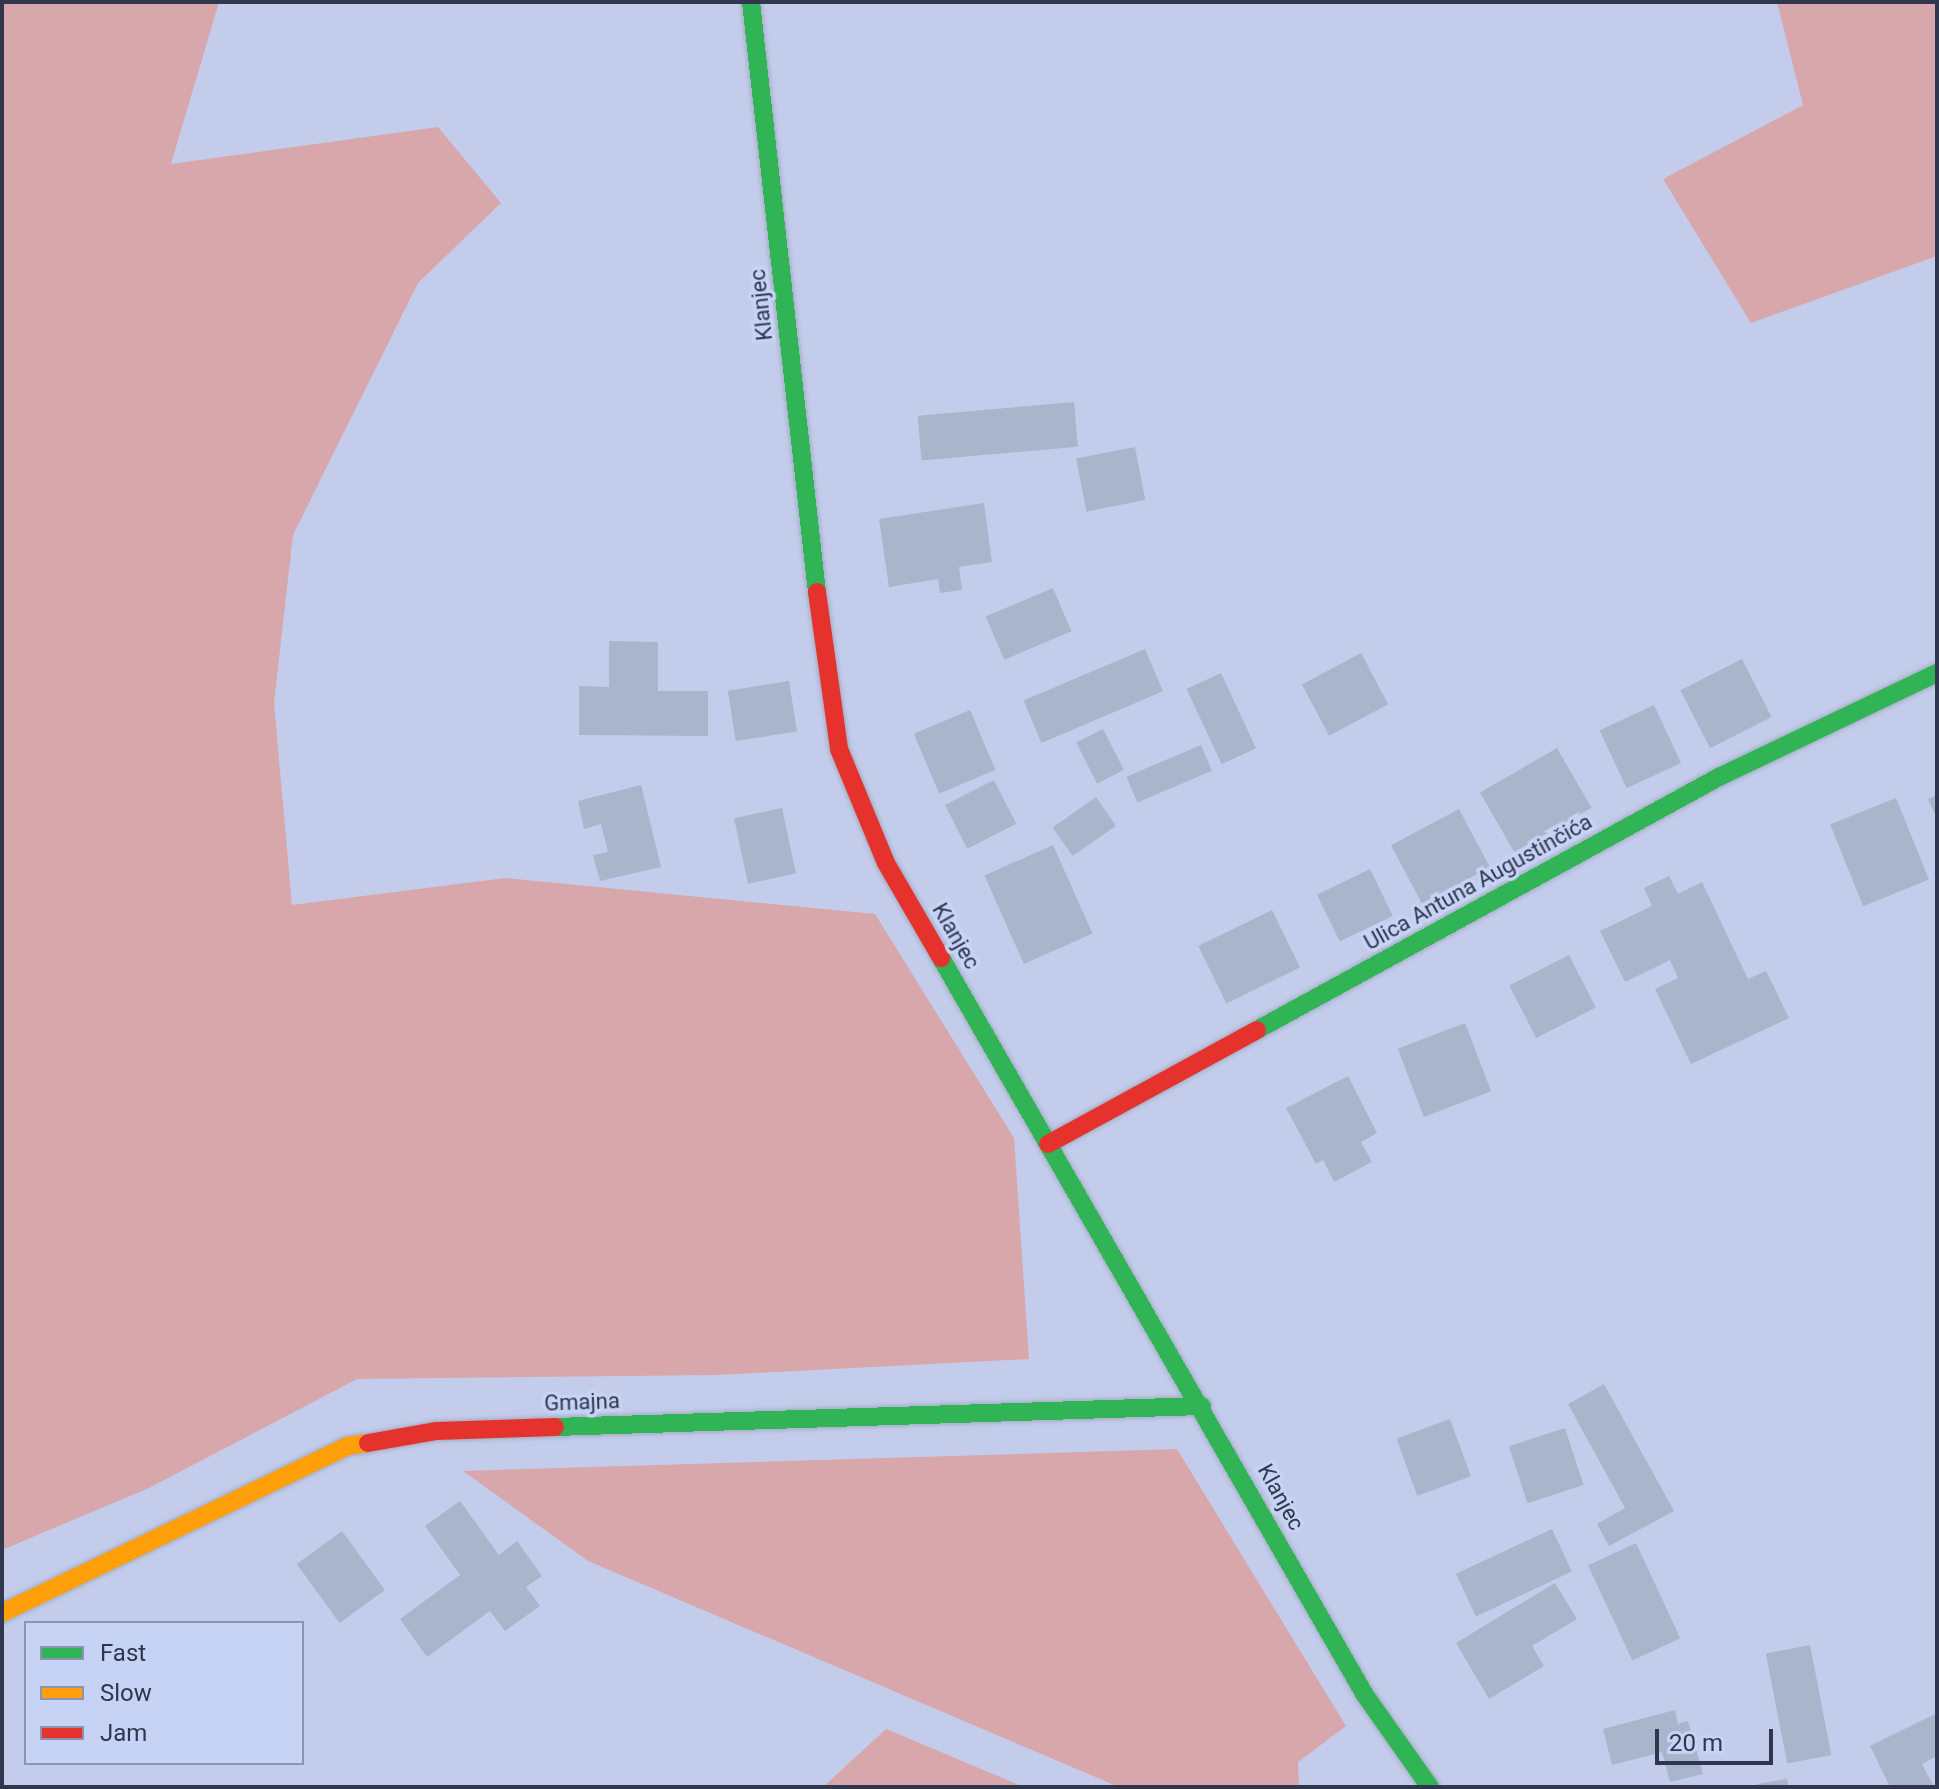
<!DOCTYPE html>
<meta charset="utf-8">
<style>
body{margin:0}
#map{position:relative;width:1939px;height:1789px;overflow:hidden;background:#c3cdeb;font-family:Roboto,sans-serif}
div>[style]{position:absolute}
.green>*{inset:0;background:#d8a7ac}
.building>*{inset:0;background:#a9b5cb;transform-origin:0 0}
.roads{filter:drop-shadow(0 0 2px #a4acc4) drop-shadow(0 0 2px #a4acc4)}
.fast>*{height:18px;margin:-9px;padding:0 9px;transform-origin:9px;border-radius:9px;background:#30b455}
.slow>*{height:18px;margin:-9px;padding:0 9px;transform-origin:9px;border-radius:9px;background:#ff9f0a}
.jam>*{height:18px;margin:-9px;padding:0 9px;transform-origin:9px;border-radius:9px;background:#e5322d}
span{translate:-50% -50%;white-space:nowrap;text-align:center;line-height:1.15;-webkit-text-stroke:7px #c7d3f5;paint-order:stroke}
.street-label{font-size:22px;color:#2f364d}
.frame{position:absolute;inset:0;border:4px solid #2f364d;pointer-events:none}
.legend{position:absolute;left:24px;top:1621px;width:280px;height:144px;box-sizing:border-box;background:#c7d3f5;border:2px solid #8a94b2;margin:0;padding:10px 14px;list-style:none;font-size:24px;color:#2f364d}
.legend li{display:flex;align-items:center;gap:16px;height:40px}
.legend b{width:40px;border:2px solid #8a94b2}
.scale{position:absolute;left:1655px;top:1729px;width:118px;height:36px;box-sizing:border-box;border:4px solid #2f364d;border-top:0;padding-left:10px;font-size:24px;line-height:28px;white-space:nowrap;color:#2f364d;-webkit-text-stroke:6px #c7d3f5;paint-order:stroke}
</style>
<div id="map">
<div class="green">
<div style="clip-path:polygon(2px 2px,219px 2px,171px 164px,438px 127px,501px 203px,418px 283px,293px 535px,274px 703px,292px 905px,505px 878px,875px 914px,1014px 1138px,1029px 1359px,717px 1375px,357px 1379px,149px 1488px,2px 1550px)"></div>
<div style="clip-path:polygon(1777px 2px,1937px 2px,1937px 256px,1751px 323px,1663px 179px,1803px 105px)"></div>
<div style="clip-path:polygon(1177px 1449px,1346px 1726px,1298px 1762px,1299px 1787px,1119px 1787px,588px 1561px,463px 1471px)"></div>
<div style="clip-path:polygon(886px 1729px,1024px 1787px,823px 1787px)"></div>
</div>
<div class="building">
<div style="left:1074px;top:402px;width:45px;height:157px;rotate:85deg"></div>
<div style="left:1135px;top:447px;width:54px;height:60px;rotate:79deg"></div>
<div style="clip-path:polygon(984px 503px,992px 562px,959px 567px,962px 590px,940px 593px,938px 579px,889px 587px,879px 519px)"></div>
<div style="left:1053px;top:588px;width:47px;height:73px;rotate:67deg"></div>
<div style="clip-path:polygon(609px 641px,658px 642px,658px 691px,708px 691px,708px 736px,579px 735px,579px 686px,609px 687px)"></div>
<div style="left:1145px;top:649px;width:46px;height:132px;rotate:67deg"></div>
<div style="left:1361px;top:653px;width:58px;height:67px;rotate:62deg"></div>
<div style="left:1742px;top:659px;width:65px;height:69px;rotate:63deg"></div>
<div style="left:1221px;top:673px;width:83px;height:38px;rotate:65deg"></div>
<div style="left:789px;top:681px;width:51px;height:62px;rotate:81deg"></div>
<div style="left:1654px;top:705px;width:64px;height:60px;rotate:65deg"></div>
<div style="left:970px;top:710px;width:65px;height:61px;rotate:67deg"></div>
<div style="left:1103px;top:729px;width:46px;height:30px;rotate:63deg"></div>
<div style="left:1201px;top:745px;width:28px;height:81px;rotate:67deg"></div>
<div style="left:1557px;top:748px;width:69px;height:89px;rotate:60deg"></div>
<div style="left:994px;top:780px;width:49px;height:55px;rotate:63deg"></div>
<div style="clip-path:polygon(641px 785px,661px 867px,600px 881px,593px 855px,608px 852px,601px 824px,584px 829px,578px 801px)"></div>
<div style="clip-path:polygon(1937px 795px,1937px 819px,1928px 799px)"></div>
<div style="left:1096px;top:797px;width:35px;height:53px;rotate:55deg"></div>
<div style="left:1896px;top:798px;width:88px;height:71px;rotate:68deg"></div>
<div style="left:782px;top:808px;width:67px;height:49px;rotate:78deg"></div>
<div style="left:1459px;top:809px;width:66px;height:77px;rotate:62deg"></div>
<div style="left:1053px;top:845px;width:97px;height:75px;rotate:66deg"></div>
<div style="left:1370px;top:869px;width:52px;height:59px;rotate:64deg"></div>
<div style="clip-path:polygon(1669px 876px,1678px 894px,1702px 882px,1748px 979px,1766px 971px,1789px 1018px,1691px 1064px,1655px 989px,1678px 978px,1670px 960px,1625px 982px,1600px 931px,1652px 906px,1644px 888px)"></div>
<div style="left:1272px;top:910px;width:64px;height:82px;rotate:64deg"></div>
<div style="left:1569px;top:955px;width:59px;height:67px;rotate:63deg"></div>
<div style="left:1465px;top:1023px;width:73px;height:72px;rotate:69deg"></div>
<div style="clip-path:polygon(1348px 1076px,1377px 1133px,1361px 1142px,1372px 1162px,1334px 1182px,1323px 1160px,1316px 1164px,1286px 1108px)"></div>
<div style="clip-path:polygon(1604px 1384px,1674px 1511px,1609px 1546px,1597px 1524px,1625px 1508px,1568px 1404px)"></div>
<div style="left:1450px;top:1419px;width:61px;height:57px;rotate:70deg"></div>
<div style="left:1565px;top:1428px;width:60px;height:59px;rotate:72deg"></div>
<div style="clip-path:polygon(460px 1501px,499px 1555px,517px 1541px,542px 1576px,526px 1587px,540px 1606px,505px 1631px,490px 1611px,427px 1657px,400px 1619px,460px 1575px,425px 1526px)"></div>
<div style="left:1552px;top:1529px;width:47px;height:106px;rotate:65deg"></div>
<div style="left:342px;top:1531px;width:73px;height:56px;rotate:54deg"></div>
<div style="left:1636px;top:1543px;width:105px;height:53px;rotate:65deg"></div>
<div style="clip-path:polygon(1555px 1583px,1577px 1619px,1532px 1646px,1544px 1666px,1489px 1699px,1456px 1643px)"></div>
<div style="left:1810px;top:1645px;width:112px;height:45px;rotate:79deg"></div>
<div style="clip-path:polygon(1675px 1710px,1678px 1724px,1688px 1721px,1703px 1774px,1670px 1782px,1662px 1752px,1612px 1765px,1603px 1729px)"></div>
<div style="clip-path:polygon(1937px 1713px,1937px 1756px,1922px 1764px,1934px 1787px,1890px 1787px,1870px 1746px)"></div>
<div style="clip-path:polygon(1787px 1779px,1789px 1787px,1757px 1787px,1757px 1784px)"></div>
</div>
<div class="roads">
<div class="fast">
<div style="left:751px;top:2px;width:594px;rotate:83.62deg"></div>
<div style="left:941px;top:958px;width:850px;rotate:60.09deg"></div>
<div style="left:1365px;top:1695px;width:113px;rotate:54.8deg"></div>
<div style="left:1257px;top:1030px;width:527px;rotate:-28.71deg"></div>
<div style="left:1719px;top:777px;width:242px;rotate:-25.5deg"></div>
<div style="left:555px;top:1427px;width:647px;rotate:-1.86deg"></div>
</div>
<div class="slow">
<div style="left:2px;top:1613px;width:383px;rotate:-25.8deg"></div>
<div style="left:347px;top:1446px;width:21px;rotate:-8deg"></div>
</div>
<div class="jam">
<div style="left:817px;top:592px;width:159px;rotate:82deg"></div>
<div style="left:839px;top:749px;width:123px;rotate:67.6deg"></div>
<div style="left:886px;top:863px;width:110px;rotate:59.9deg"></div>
<div style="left:1048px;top:1144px;width:238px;rotate:-28.6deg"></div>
<div style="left:368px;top:1443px;width:70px;rotate:-9.9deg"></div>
<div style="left:437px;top:1431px;width:118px;rotate:-1.9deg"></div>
</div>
</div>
<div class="street-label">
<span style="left:761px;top:305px;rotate:-96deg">Klanjec</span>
<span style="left:1478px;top:882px;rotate:-29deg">Ulica Antuna Augustinčića</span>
<span style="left:956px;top:936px;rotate:60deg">Klanjec</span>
<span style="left:582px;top:1402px;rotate:-2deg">Gmajna</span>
<span style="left:1281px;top:1497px;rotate:61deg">Klanjec</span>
</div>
<div class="frame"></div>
<ul class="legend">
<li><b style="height:10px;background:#30b455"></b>Fast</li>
<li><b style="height:10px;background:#ff9f0a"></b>Slow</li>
<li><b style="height:10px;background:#e5322d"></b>Jam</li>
</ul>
<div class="scale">20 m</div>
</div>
